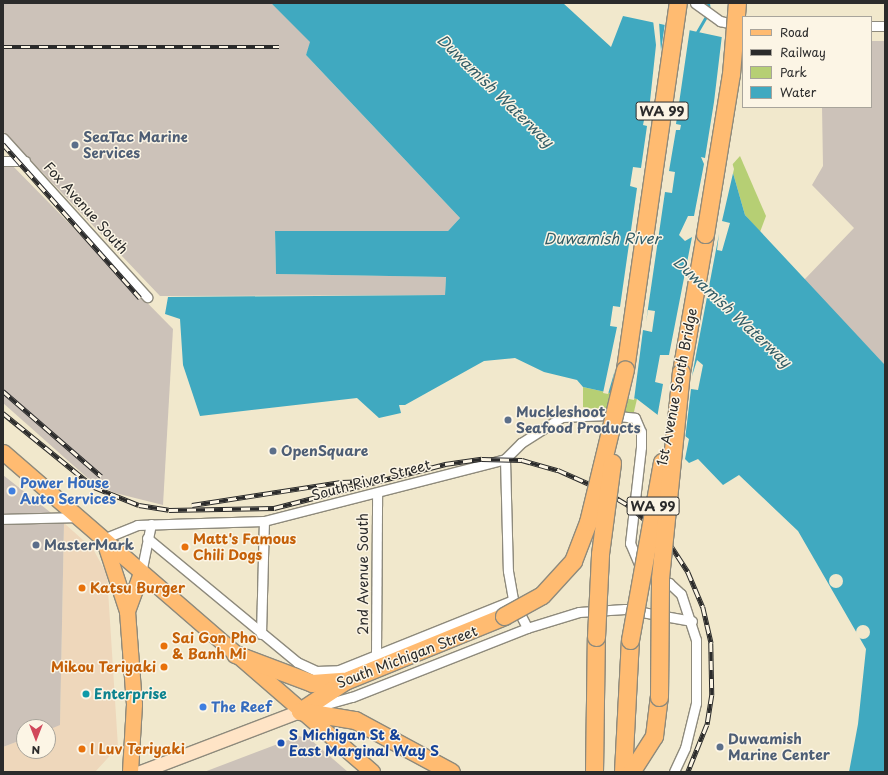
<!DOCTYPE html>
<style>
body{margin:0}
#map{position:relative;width:888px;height:775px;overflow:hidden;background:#f1e8cc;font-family:"Playpen Sans",sans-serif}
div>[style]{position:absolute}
.built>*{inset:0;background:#eed7bb}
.industrial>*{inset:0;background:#ccc2b9}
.green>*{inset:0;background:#b6cf74}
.water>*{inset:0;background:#40a9c0}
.pier>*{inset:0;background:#f1e8cc}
.round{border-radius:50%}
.stream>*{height:3px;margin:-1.5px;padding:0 1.5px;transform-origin:1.5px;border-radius:1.5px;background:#40a9c0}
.roads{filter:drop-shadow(1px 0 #8e8a7c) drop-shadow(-1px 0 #8e8a7c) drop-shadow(0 1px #8e8a7c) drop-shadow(0 -1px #8e8a7c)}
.street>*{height:9px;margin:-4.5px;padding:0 4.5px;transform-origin:4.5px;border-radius:4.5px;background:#fff}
.secondary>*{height:13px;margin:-6.5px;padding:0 6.5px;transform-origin:6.5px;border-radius:6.5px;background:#ffe4c6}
.primary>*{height:15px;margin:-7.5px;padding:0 7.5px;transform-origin:7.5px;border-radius:7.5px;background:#ffbb71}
.highway>*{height:17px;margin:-8.5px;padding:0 8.5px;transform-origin:8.5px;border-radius:8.5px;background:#ffbb71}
.rail>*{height:4.5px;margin-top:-2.25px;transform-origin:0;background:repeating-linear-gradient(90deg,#fcf5e5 0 9px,#2b2b2b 0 18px);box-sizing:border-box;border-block:1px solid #2b2b2b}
.bridges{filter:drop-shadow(1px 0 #8e8a7c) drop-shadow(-1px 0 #8e8a7c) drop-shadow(0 1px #8e8a7c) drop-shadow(0 -1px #8e8a7c)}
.highway-bridge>*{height:17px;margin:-8.5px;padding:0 8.5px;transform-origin:8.5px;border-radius:8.5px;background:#ffbb71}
.dots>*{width:11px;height:11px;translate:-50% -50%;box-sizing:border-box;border:2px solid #fcf5e5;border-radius:50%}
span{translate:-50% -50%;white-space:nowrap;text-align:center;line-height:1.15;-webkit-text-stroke:3px #fcf5e5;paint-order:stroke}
.shield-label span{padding:1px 3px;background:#fcf5e5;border:1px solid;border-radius:3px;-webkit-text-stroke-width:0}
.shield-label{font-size:13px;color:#2b2b2b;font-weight:700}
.service-label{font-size:14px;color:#4e5e75;font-weight:700}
.left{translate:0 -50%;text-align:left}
.street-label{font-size:14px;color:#2b2b2b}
.shop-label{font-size:14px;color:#366cbe;font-weight:700}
.food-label{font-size:14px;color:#c56008;font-weight:700}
.right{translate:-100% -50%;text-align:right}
.culture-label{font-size:14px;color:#0d838f;font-weight:700}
.transit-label{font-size:14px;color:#164399;font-weight:700}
.water-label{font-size:15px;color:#335d67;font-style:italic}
.frame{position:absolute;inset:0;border:4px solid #2b2b2b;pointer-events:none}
.legend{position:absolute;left:742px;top:16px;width:130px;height:92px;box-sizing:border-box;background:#fcf5e5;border:1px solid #a8a49b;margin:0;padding:5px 7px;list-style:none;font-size:12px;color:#2b2b2b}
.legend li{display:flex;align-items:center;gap:8px;height:20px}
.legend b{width:20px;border:1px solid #a8a49b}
.north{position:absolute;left:16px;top:719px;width:40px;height:40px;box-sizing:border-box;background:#fcf5e5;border:1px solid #a8a49b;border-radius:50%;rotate:180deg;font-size:11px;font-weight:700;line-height:16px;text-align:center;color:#2b2b2b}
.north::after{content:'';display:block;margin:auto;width:14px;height:18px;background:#d1495b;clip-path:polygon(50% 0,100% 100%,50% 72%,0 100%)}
</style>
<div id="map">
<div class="built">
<div style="clip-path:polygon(64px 523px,93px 549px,107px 574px,118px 747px,95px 772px,3px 772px,3px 747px,24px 739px,24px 751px,48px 751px,48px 730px,60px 724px)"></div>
</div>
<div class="industrial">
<div style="clip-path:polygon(3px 3px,271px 3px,311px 42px,306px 55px,460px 218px,448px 231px,275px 231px,276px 274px,446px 277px,445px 295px,160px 296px,3px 131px)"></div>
<div style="clip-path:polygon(871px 41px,885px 41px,885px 365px,804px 280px,854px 228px,812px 185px,823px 166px,822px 107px,871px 107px)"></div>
<div style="clip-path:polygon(3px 156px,173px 329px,163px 505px,115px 493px,92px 482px,3px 403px)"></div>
<div style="clip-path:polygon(3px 475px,64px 523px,60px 725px,48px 730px,24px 727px,24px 739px,3px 747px)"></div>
<div style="clip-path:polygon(299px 736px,310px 739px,348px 772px,204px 772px)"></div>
</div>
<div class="green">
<div style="clip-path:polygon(740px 156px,766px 216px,760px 232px,745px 215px,731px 166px)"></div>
<div style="clip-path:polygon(583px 387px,637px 399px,633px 416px,583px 407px)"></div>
</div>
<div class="water">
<div style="clip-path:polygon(271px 3px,563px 3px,611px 47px,623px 16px,740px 41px,727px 152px,745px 215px,885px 365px,885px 772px,849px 772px,858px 724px,866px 649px,798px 531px,739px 475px,723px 485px,698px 459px,689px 463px,685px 459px,689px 439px,637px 399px,583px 387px,577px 380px,544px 372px,515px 358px,484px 361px,405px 405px,399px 405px,401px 413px,379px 418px,357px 398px,200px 416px,183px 365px,180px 319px,165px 314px,168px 297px,445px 295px,446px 277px,276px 274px,275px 231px,448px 231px,460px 218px,306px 55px,310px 42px)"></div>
</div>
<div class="pier">
<div style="clip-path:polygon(653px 20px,659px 22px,661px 51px,665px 23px,690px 28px,676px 124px,681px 125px,680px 130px,676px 130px,669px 171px,675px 172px,672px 193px,665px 192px,646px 322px,648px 310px,655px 311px,652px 332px,643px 330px,634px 400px,610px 395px,615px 370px,608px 394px,603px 393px,617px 327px,610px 326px,613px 306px,620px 307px,637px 188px,630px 186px,633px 167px,641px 168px,647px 126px,643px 125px,644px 120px,648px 120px,656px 45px)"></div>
<div style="clip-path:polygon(722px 35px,742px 41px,729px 152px,734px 169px,722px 221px,730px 223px,722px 251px,717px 250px,719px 234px,692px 376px,697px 360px,703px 365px,698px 390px,691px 389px,685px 440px,657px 418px,663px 384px,655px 382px,660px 355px,669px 355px,692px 237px,685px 241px,679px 235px,688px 216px,694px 216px,704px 164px,701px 157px,705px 158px,714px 102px)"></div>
<div class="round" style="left:829px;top:574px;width:14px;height:14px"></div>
<div class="round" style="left:856px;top:625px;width:14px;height:14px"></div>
</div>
<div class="stream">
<div style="left:697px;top:32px;width:24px;rotate:-60deg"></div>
<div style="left:709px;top:11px;width:8px;rotate:-97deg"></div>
</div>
<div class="roads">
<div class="street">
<div style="left:695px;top:3px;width:31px;rotate:36deg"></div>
<div style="left:720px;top:21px;width:17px;rotate:13deg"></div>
<div style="left:871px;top:26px;width:14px"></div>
<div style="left:3px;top:138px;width:215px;rotate:47.8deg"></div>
<div style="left:3px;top:161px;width:22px"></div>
<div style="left:505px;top:459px;width:112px;rotate:88.5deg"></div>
<div style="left:508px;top:571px;width:29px;rotate:80deg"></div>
<div style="left:513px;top:600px;width:31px;rotate:63deg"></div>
<div style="left:3px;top:519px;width:74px;rotate:-1.5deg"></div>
<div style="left:147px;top:538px;width:195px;rotate:39.6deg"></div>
<div style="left:297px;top:662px;width:21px;rotate:25deg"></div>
<div style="left:316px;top:671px;width:23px;rotate:-2deg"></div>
<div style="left:339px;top:670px;width:188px;rotate:-21.9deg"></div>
<div style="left:103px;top:539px;width:37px;rotate:-22deg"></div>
<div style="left:137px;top:525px;width:127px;rotate:-1.8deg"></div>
<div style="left:264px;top:521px;width:249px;rotate:-14.4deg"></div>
<div style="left:505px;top:459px;width:23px;rotate:-45deg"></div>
<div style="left:521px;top:443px;width:49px;rotate:-32.4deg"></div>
<div style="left:562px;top:417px;width:46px;rotate:-2.5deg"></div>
<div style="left:608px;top:415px;width:27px;rotate:6deg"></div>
<div style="left:635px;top:418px;width:15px;rotate:67deg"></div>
<div style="left:641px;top:432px;width:15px;rotate:90deg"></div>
<div style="left:641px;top:447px;width:97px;rotate:96.5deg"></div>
<div style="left:630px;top:543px;width:30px;rotate:67deg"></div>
<div style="left:642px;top:571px;width:30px;rotate:24deg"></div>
<div style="left:669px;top:583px;width:16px;rotate:43deg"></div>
<div style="left:681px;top:594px;width:48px;rotate:71.9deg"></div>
<div style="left:696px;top:640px;width:63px;rotate:90deg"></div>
<div style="left:696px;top:703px;width:46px;rotate:103.7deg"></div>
<div style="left:685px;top:748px;width:26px;rotate:115deg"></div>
<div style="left:141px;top:573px;width:50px;rotate:-78.5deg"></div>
<div style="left:261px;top:634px;width:113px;rotate:-88.5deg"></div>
<div style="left:376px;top:654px;width:160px;rotate:-89.6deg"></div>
<div style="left:316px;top:707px;width:37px;rotate:-16deg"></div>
<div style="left:352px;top:697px;width:188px;rotate:-21.5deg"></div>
<div style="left:527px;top:628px;width:54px;rotate:-17.1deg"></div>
<div style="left:579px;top:612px;width:46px;rotate:-3.7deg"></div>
<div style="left:625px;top:609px;width:68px;rotate:10.2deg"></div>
</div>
<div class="secondary">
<div style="left:140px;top:772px;width:171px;rotate:-20.9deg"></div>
</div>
<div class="primary">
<div style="left:3px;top:452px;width:488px;rotate:40.9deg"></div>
<div style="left:104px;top:541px;width:74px;rotate:71.8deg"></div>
<div style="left:127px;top:611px;width:93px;rotate:85.7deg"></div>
<div style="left:134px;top:704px;width:68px;rotate:93.4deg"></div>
<div style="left:127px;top:611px;width:40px;rotate:-69.8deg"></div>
</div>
<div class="highway">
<div style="left:625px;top:369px;width:370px;rotate:-81.8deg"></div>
<div style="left:681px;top:372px;width:140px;rotate:-80.1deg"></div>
<div style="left:235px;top:654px;width:82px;rotate:20.6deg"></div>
<div style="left:312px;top:683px;width:31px;rotate:-4deg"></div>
<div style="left:300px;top:711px;width:54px;rotate:-33.7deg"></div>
<div style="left:345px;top:681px;width:172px;rotate:-22.2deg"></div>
<div style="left:300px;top:711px;width:56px;rotate:9.3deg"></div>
<div style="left:355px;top:720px;width:109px;rotate:28.4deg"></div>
<div style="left:594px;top:772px;width:135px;rotate:-89.2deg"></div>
<div style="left:623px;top:772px;width:132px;rotate:-87deg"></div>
<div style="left:631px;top:772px;width:43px;rotate:-57.4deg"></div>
<div style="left:654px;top:736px;width:39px;rotate:-83deg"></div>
</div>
</div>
<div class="rail">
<div style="left:3px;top:47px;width:276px"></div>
<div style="left:3px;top:144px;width:206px;rotate:48.3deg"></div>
<div style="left:3px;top:391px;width:130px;rotate:40.9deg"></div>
<div style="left:3px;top:413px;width:117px;rotate:39.1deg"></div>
<div style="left:94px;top:487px;width:48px;rotate:21.8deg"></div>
<div style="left:139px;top:505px;width:30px;rotate:9deg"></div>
<div style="left:169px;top:510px;width:105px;rotate:-1.1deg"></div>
<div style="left:274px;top:508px;width:177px;rotate:-14.4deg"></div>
<div style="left:445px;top:464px;width:37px;rotate:-8deg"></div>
<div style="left:482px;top:459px;width:40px;rotate:1.4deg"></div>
<div style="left:522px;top:460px;width:37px;rotate:16deg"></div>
<div style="left:558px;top:470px;width:49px;rotate:24deg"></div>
<div style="left:603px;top:490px;width:31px;rotate:31deg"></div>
<div style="left:630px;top:506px;width:52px;rotate:42.6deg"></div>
<div style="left:668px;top:541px;width:37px;rotate:57deg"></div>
<div style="left:688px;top:572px;width:38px;rotate:67deg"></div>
<div style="left:703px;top:607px;width:37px;rotate:77deg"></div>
<div style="left:711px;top:643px;width:52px;rotate:88.9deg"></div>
<div style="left:712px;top:695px;width:30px;rotate:99deg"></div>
<div style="left:707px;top:725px;width:51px;rotate:112deg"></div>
<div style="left:192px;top:505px;width:151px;rotate:-8.8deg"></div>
<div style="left:341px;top:482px;width:30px;rotate:-2deg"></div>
</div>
<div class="bridges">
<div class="highway-bridge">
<div style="left:705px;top:234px;width:162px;rotate:-80.8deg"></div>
<div style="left:731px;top:74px;width:71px;rotate:-85.2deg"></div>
<div style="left:504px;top:616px;width:43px;rotate:-28.9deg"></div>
<div style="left:542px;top:595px;width:46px;rotate:-47.6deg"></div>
<div style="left:573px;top:561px;width:42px;rotate:-69deg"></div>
<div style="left:588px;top:522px;width:157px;rotate:-76.4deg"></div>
<div style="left:596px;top:637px;width:83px;rotate:-87.2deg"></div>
<div style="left:600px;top:554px;width:92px;rotate:-82.5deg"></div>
<div style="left:630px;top:640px;width:181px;rotate:-79.8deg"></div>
<div style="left:659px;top:697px;width:119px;rotate:-89.5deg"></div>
<div style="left:660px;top:578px;width:207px;rotate:-84.2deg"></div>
</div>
</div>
<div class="dots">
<div style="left:75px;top:145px;background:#5c6f8a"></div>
<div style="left:508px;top:420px;background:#5c6f8a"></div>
<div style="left:273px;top:451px;background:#5c6f8a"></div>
<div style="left:12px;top:491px;background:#3f7fe0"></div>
<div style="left:36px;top:545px;background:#5c6f8a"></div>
<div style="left:185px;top:547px;background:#e8710a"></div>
<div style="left:82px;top:588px;background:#e8710a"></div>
<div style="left:164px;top:646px;background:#e8710a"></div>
<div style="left:164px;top:667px;background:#e8710a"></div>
<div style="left:86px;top:694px;background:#0f9aa8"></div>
<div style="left:203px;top:707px;background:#3f7fe0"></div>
<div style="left:281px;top:743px;background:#1a4fb4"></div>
<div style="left:720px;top:747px;background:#5c6f8a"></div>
<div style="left:82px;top:749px;background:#e8710a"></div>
</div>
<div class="shield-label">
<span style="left:662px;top:111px">WA 99</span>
<span style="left:653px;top:506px">WA 99</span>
</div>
<div class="service-label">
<span class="left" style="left:83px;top:145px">SeaTac Marine<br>Services</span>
<span class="left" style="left:516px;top:420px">Muckleshoot<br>Seafood Products</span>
<span class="left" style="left:281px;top:451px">OpenSquare</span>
<span class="left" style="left:44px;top:545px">MasterMark</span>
<span class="left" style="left:728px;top:747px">Duwamish<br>Marine Center</span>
</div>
<div class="street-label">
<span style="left:86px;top:208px;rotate:48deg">Fox Avenue South</span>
<span style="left:677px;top:387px;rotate:-79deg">1st Avenue South Bridge</span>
<span style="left:371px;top:480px;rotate:-15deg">South River Street</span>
<span style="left:363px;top:574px;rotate:-90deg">2nd Avenue South</span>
<span style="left:407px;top:657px;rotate:-21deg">South Michigan Street</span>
</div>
<div class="shop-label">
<span class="left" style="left:20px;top:491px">Power House<br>Auto Services</span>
<span class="left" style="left:211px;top:707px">The Reef</span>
</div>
<div class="food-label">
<span class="left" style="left:193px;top:547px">Matt's Famous<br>Chili Dogs</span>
<span class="left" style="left:90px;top:588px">Katsu Burger</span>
<span class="left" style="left:172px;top:646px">Sai Gon Pho<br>&amp; Banh Mi</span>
<span class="right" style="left:156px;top:667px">Mikou Teriyaki</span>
<span class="left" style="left:90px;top:749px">I Luv Teriyaki</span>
</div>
<div class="culture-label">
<span class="left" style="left:94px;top:694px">Enterprise</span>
</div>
<div class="transit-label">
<span class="left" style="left:289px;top:743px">S Michigan St &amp;<br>East Marginal Way S</span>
</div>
<div class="water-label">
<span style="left:496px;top:90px;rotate:44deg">Duwamish Waterway</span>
<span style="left:602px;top:238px">Duwamish River</span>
<span style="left:733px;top:311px;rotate:43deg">Duwamish Waterway</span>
</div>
<div class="frame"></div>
<ul class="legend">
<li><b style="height:5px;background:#ffbb71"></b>Road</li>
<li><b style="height:5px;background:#2b2b2b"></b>Railway</li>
<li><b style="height:11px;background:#b6cf74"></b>Park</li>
<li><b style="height:11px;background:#40a9c0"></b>Water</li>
</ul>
<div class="north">N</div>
</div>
